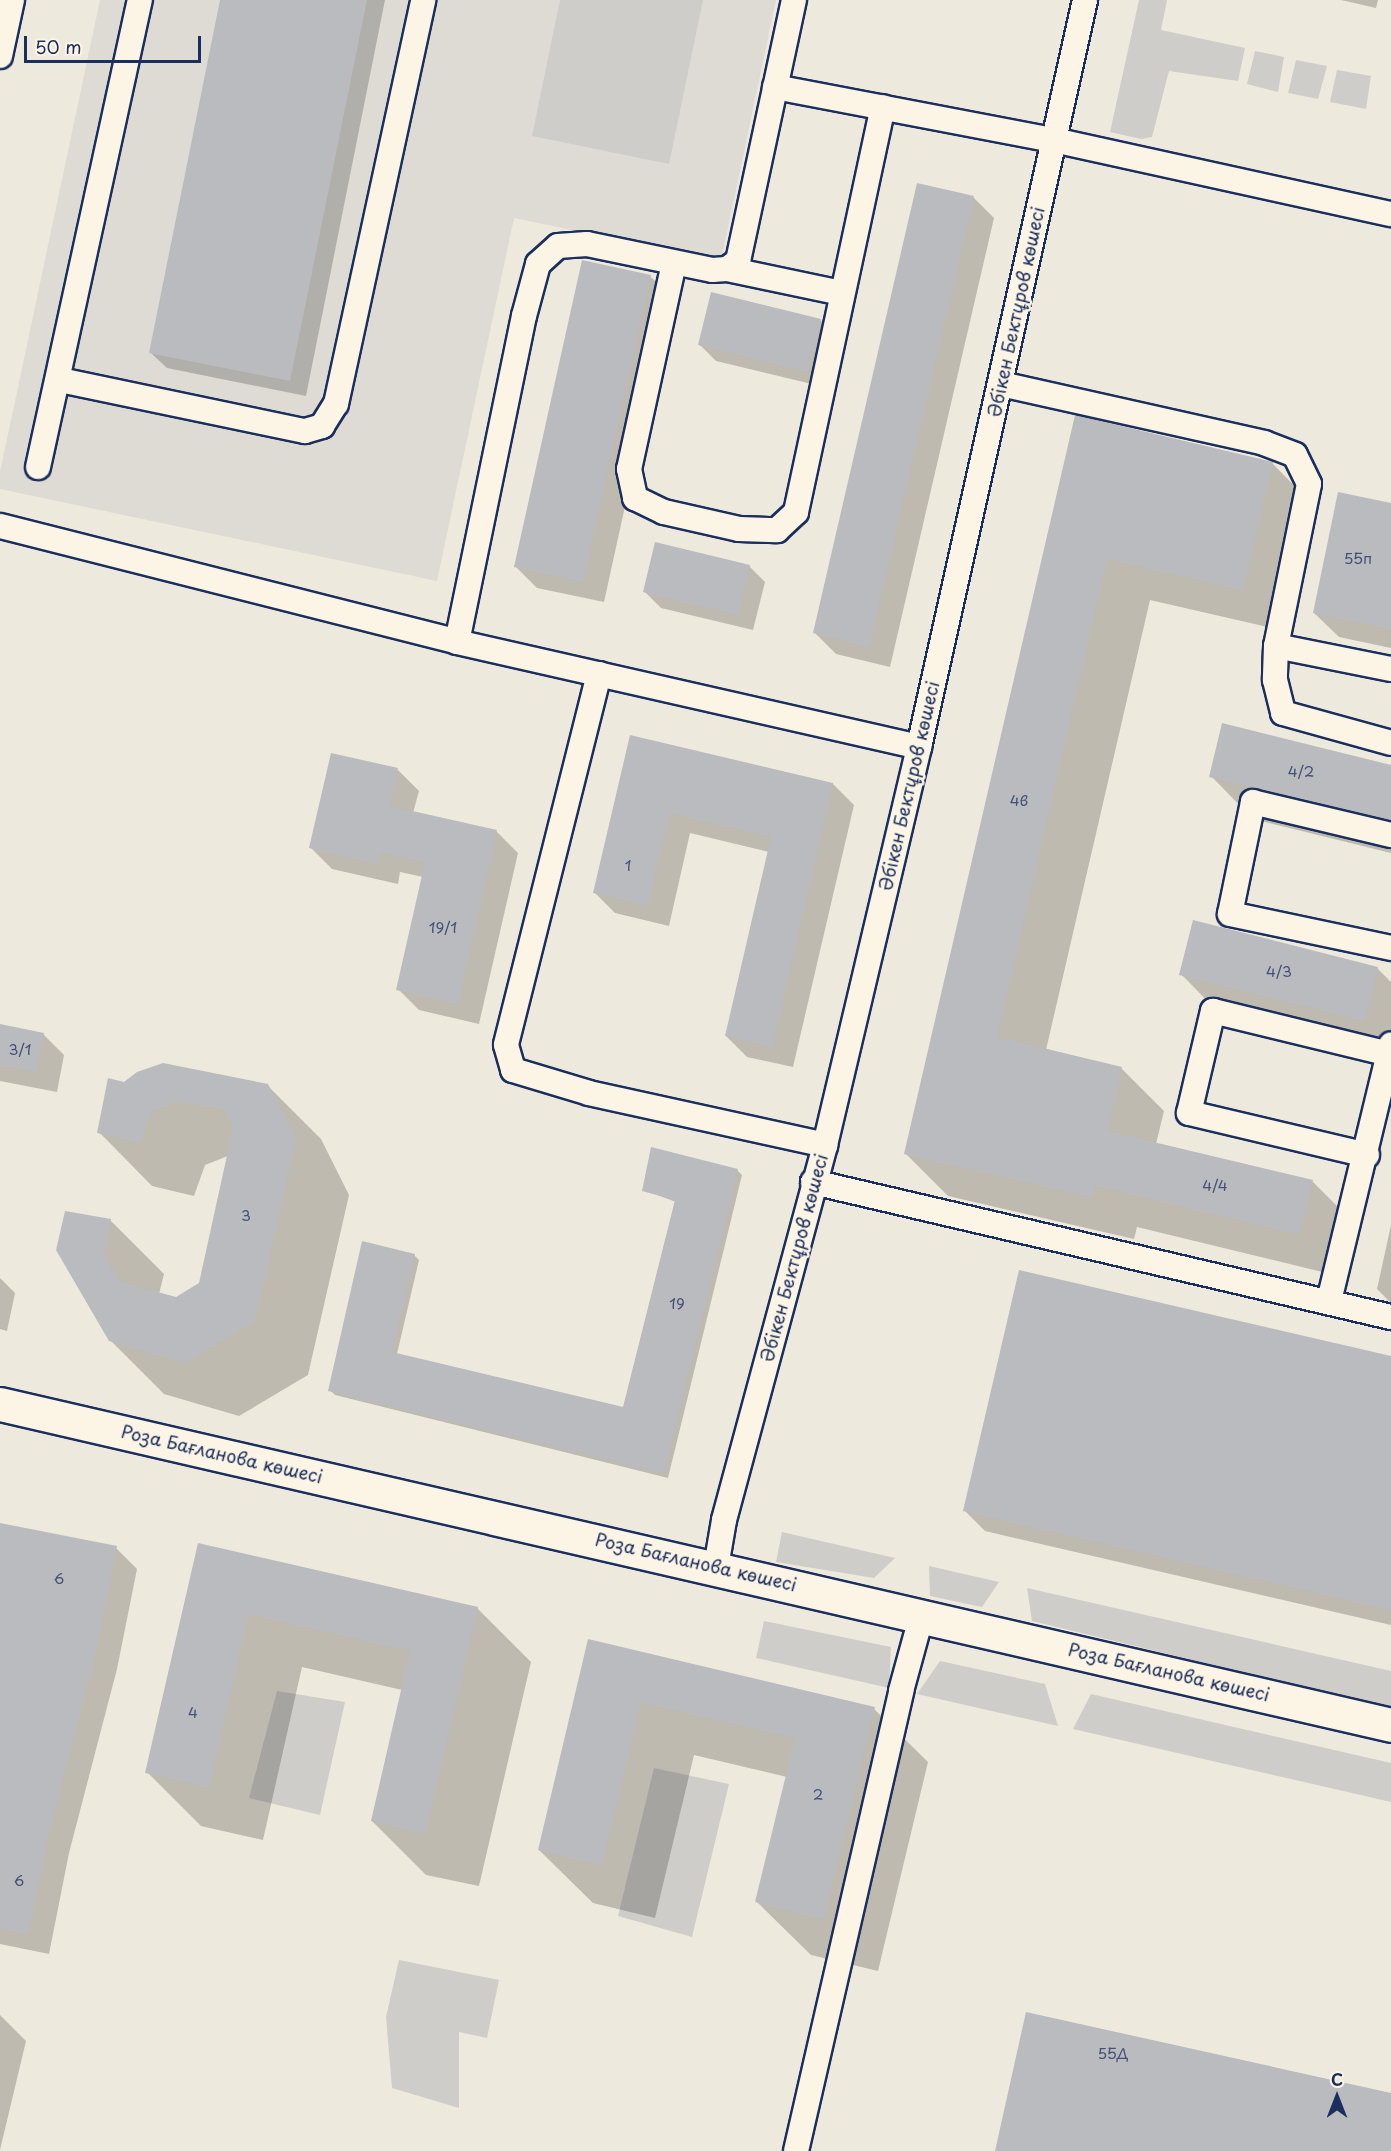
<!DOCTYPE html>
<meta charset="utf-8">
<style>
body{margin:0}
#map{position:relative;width:1391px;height:2151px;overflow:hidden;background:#eee9dd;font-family:"Playpen Sans",sans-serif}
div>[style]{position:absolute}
.built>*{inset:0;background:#dedbd4}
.green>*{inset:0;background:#cfcdca}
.shadow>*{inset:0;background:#0003}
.building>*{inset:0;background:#babbbe}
.roads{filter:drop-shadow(2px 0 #1b2f5e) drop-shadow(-2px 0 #1b2f5e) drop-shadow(0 2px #1b2f5e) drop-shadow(0 -2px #1b2f5e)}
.street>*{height:24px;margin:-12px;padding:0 12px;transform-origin:12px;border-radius:12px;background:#fcf5e5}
.secondary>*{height:33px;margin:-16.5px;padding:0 16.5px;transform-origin:16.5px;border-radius:16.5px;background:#fcf5e5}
span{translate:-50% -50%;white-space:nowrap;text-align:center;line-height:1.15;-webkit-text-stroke:5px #fcf5e5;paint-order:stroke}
.number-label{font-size:15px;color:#435276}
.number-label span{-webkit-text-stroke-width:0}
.street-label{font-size:18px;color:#1b2f5e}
.north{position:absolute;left:1307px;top:2067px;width:60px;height:60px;-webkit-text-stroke:4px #fcf5e5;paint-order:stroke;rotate:0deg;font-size:16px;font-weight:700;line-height:24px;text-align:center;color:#1b2f5e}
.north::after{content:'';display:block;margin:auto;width:21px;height:27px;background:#1b2f5e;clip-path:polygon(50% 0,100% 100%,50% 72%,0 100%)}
.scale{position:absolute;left:24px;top:36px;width:177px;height:27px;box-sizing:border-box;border:3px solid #1b2f5e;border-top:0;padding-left:8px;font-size:18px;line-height:21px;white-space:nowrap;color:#1b2f5e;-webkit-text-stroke:4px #fcf5e5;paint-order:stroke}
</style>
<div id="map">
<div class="built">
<div style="clip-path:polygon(100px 0,776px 0,721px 261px,514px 218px,437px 581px,0 489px,0 472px)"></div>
</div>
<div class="green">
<div style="clip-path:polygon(560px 0,703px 0,669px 164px,532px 136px)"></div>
<div style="clip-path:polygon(1139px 0,1167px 0,1161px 30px,1245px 48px,1238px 81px,1169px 71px,1152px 137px,1141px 139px,1110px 132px)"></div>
<div style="clip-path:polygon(1255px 51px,1284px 57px,1278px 92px,1247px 84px)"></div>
<div style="clip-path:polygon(1296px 60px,1327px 66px,1318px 99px,1288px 93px)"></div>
<div style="clip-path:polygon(1337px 70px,1371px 76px,1366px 109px,1330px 102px)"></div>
<div style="clip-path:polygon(782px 1532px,895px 1558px,874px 1578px,776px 1562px)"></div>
<div style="clip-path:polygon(929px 1566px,999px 1582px,982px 1607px,930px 1596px)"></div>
<div style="clip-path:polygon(1027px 1588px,1391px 1671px,1391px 1708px,1032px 1621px)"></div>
<div style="clip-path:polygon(764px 1621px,891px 1647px,889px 1688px,756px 1658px)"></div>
<div style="clip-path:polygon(940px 1661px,1045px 1684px,1058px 1726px,917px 1694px)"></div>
<div style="clip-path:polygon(277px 1691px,345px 1702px,320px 1815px,249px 1798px)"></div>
<div style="clip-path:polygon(1091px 1694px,1391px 1763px,1391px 1802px,1073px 1729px)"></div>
<div style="clip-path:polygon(654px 1768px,729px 1784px,692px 1937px,618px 1916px)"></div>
<div style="clip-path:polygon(399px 1960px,499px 1980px,487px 2038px,459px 2032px,459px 2108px,392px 2088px,386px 2017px)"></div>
</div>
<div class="shadow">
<div style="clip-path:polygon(221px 0,385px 0,306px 396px,167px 368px,151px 353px)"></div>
<div style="clip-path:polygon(1341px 0,1378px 0,1376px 8px)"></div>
<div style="clip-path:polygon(973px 197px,994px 218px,890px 667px,836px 654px,815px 633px)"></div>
<div style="clip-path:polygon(650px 276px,671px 297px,604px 602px,537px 588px,516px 567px)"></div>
<div style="clip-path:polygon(820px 320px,836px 336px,824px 387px,716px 361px,700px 345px)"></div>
<div style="clip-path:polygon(1076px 417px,1272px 463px,1314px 506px,1285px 631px,1150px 600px,1046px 1050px,1121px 1068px,1164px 1111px,1156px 1144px,1313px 1182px,1355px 1224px,1343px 1277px,1137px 1227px,1134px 1239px,948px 1196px,905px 1153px)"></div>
<div style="clip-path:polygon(1391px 505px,1391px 648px,1339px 637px,1314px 613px)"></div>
<div style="clip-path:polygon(749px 566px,765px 582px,753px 630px,661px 608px,645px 592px)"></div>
<div style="clip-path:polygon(631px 737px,833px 784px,854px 805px,793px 1067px,747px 1057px,726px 1036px,769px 852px,690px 833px,669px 926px,615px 913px,594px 892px)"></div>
<div style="clip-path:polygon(1391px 766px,1391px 853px,1253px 819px,1211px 776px)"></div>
<div style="clip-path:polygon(398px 770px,419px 791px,413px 813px,497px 832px,518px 853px,479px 1024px,419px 1010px,398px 989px,423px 877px,400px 872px,398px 884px,332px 869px,311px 848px)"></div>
<div style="clip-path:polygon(1377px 968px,1391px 982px,1391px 1059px,1223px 1017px,1181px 974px)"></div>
<div style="clip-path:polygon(0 1025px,43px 1034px,64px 1055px,57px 1092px,0 1081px)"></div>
<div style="clip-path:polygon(125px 1084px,267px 1085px,321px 1139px,349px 1195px,308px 1375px,239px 1416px,164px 1394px,110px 1340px,57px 1250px,110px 1220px,164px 1274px,159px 1294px,176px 1299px,200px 1284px,228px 1156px,205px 1165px,194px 1196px,152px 1186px,99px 1132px)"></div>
<div style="clip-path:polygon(737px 1170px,742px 1175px,668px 1478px,335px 1395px,330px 1390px,414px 1255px,419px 1260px,397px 1354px,624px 1409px,676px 1202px,644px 1190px)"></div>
<div style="clip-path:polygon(1391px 1225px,1391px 1303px,1377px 1289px)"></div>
<div style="clip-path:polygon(0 1278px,15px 1293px,7px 1331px,0 1329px)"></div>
<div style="clip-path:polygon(1391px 1358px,1391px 1625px,985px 1531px,964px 1510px)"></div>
<div style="clip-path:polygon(0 1524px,116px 1548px,137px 1569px,117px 1669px,69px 1853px,49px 1954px,0 1944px)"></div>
<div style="clip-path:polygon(199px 1545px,477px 1608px,531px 1662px,479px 1886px,426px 1875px,372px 1821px,402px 1690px,302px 1667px,263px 1840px,201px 1826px,147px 1772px)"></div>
<div style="clip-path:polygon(589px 1641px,874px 1709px,928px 1762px,878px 1971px,811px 1955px,757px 1902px,787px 1777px,694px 1755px,655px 1918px,593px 1903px,539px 1850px)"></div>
<div style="clip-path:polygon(0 2015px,26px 2041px,0 2150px)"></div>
</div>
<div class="building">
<div style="clip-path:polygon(220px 0,367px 0,290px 381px,149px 353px)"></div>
<div style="clip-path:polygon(917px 183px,974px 196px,869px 647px,813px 633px)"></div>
<div style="clip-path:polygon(582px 260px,651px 275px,583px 582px,514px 567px)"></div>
<div style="clip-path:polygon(711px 292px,821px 319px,808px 372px,698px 345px)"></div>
<div style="clip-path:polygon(1075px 415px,1273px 462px,1243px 590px,1107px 559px,997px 1037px,1122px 1067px,1107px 1131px,1313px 1180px,1300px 1235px,1095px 1185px,1092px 1197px,904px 1154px)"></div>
<div style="clip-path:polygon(1338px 492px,1391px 503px,1391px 629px,1313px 613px)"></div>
<div style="clip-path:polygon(655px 542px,750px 565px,738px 615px,643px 592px)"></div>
<div style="clip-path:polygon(1222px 723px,1391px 765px,1391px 820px,1209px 777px)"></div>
<div style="clip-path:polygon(630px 735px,833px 783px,772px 1047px,725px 1036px,771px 837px,669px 813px,648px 906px,593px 893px)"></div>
<div style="clip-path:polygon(331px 753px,398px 768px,390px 806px,497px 830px,458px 1004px,396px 990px,425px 862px,380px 852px,377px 864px,309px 848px)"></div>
<div style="clip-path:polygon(1193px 920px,1378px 967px,1365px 1021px,1179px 975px)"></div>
<div style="clip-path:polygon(0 1024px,44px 1033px,36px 1072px,0 1065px)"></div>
<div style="clip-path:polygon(163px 1063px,268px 1084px,296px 1140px,255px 1321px,185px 1363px,109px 1341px,56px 1250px,65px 1211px,111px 1219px,103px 1255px,121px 1282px,176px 1297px,199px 1283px,233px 1128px,225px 1109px,175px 1102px,152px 1111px,140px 1143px,97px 1133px,108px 1078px,124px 1082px,137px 1072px)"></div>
<div style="clip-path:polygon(651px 1147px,738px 1169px,664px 1474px,328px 1391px,362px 1241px,415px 1254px,392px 1352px,623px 1407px,675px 1200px,642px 1191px)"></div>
<div style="clip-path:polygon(1019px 1270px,1391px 1356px,1391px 1610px,963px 1511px)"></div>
<div style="clip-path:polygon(0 1523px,117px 1546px,97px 1648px,49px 1832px,28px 1934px,0 1928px)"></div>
<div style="clip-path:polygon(198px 1543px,478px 1607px,425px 1834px,371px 1821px,410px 1651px,249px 1614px,209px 1787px,145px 1773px)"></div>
<div style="clip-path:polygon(588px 1639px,875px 1707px,824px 1919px,755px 1902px,795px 1738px,641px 1702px,602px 1865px,538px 1850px)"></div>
<div style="clip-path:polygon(1026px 2012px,1391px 2093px,1391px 2151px,995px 2151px)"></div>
</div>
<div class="roads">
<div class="street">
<div style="left:0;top:56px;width:57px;rotate:-77.9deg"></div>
<div style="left:775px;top:87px;width:284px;rotate:10.8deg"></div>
<div style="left:1054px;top:140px;width:345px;rotate:12.4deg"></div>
<div style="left:674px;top:263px;width:211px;rotate:102.3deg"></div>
<div style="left:629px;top:469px;width:30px;rotate:78deg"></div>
<div style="left:635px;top:498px;width:32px;rotate:26deg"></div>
<div style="left:664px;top:512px;width:77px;rotate:12.8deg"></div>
<div style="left:739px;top:529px;width:38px;rotate:2deg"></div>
<div style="left:777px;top:530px;width:26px;rotate:-43deg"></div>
<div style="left:796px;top:512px;width:414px;rotate:-77.9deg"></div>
<div style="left:727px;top:269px;width:117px;rotate:11.8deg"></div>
<div style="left:60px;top:380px;width:250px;rotate:11.8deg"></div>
<div style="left:305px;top:431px;width:18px;rotate:-16deg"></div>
<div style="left:322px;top:426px;width:26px;rotate:-58deg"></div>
<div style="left:336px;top:404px;width:413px;rotate:-77.8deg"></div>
<div style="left:1001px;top:384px;width:270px;rotate:12.6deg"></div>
<div style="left:1264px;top:443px;width:33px;rotate:21deg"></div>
<div style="left:1295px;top:455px;width:32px;rotate:64deg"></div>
<div style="left:1309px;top:484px;width:165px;rotate:101.5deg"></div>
<div style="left:1276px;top:646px;width:34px;rotate:92deg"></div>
<div style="left:1275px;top:680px;width:34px;rotate:76deg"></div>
<div style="left:1283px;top:713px;width:112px;rotate:15.5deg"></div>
<div style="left:38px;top:467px;width:478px;rotate:-77.7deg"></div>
<div style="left:0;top:526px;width:471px;rotate:14.2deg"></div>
<div style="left:457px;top:642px;width:474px;rotate:12.8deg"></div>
<div style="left:457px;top:642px;width:333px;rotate:-78.4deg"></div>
<div style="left:524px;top:316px;width:54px;rotate:-74.9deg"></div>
<div style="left:538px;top:264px;width:27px;rotate:-42deg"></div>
<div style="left:558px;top:246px;width:29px;rotate:-4deg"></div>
<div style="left:587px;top:244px;width:128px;rotate:11.7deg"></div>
<div style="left:712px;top:270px;width:15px;rotate:-4deg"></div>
<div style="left:727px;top:269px;width:14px;rotate:-36deg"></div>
<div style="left:738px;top:261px;width:267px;rotate:-77.9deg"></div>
<div style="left:1276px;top:646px;width:117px;rotate:11.3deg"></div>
<div style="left:599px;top:674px;width:382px;rotate:104.1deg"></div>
<div style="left:506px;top:1045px;width:26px;rotate:74deg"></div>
<div style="left:513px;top:1070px;width:79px;rotate:16.8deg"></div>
<div style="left:589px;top:1093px;width:242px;rotate:12.4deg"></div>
<div style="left:1391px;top:835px;width:142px;rotate:-166.6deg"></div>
<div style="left:1253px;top:802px;width:114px;rotate:101.6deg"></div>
<div style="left:1230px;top:914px;width:165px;rotate:11.9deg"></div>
<div style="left:1367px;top:1155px;width:183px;rotate:-166.7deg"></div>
<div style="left:1189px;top:1113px;width:105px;rotate:-76.8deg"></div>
<div style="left:1213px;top:1011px;width:181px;rotate:13.7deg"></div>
<div style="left:813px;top:1182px;width:594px;rotate:13.15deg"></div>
<div style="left:1329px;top:1301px;width:264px;rotate:-76.4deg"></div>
<div style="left:716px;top:1567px;width:48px;rotate:-80.3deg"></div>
<div style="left:724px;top:1520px;width:388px;rotate:-74.9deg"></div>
<div style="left:825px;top:1145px;width:409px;rotate:-76.7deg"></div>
<div style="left:919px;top:747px;width:765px;rotate:-77.47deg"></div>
<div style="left:796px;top:2151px;width:472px;rotate:-77.1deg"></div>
<div style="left:901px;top:1691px;width:80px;rotate:-74.7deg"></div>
</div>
<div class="secondary">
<div style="left:0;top:1404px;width:1428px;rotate:12.99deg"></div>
</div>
</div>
<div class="number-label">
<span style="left:1358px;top:558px">55п</span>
<span style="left:1301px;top:771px">4/2</span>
<span style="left:1019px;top:800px">4в</span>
<span style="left:628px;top:865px">1</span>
<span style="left:443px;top:927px">19/1</span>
<span style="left:1279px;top:971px">4/3</span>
<span style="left:20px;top:1049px">3/1</span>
<span style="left:1215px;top:1185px">4/4</span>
<span style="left:246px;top:1215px">3</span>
<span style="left:677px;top:1303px">19</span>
<span style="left:59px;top:1578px">6</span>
<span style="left:193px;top:1712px">4</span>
<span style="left:818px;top:1794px">2</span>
<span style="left:19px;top:1880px">6</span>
<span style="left:1113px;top:2053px">55Д</span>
</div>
<div class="street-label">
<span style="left:1016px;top:312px;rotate:-78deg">Әбікен Бектұров көшесі</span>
<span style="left:909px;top:786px;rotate:-77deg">Әбікен Бектұров көшесі</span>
<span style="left:794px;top:1258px;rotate:-75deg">Әбікен Бектұров көшесі</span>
<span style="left:222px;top:1454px;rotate:13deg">Роза Бағланова көшесі</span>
<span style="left:696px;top:1562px;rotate:13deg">Роза Бағланова көшесі</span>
<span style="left:1169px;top:1672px;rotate:13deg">Роза Бағланова көшесі</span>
</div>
<div class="north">С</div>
<div class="scale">50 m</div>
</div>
